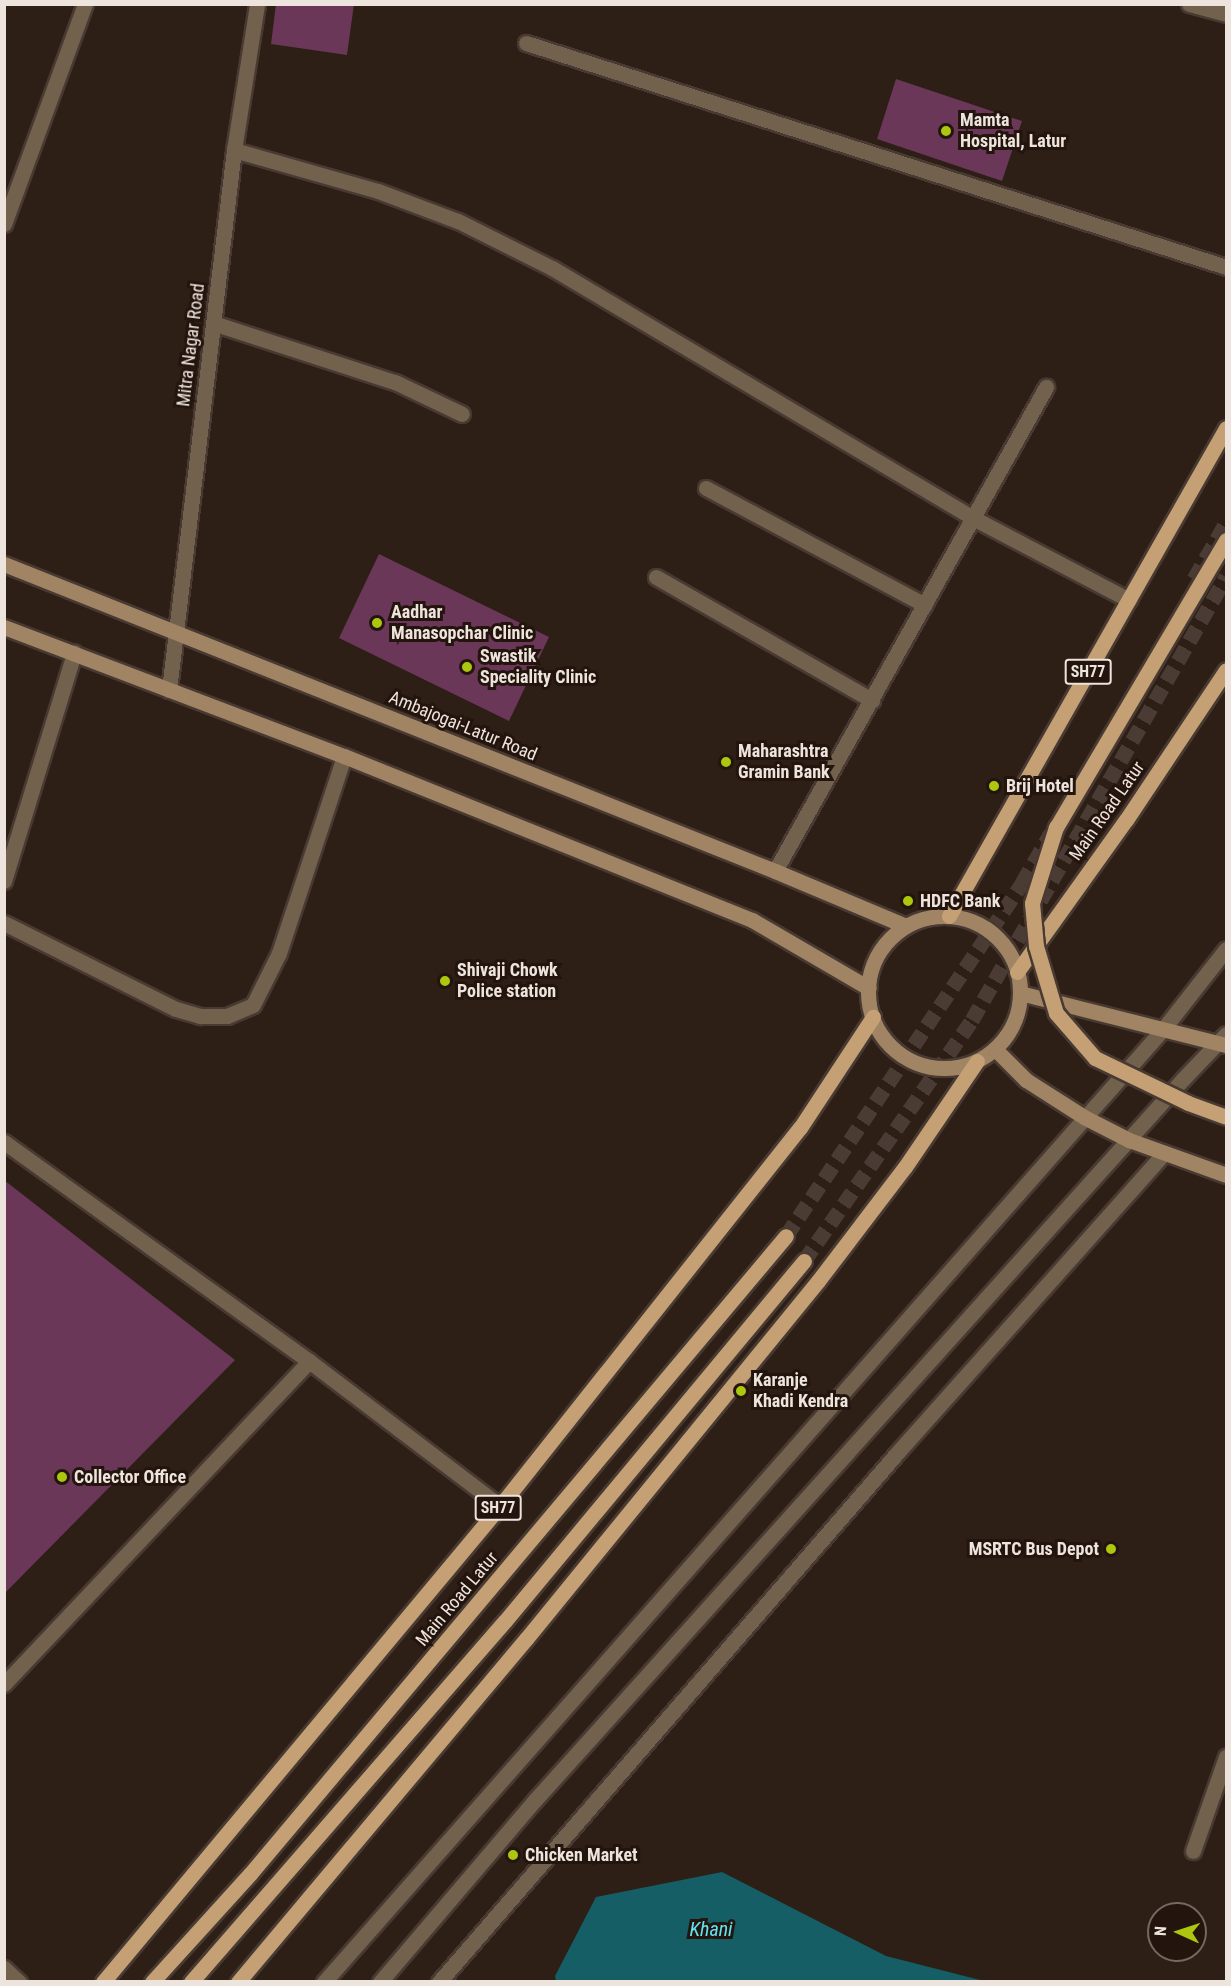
<!DOCTYPE html>
<style>
body{margin:0}
#map{position:relative;width:1231px;height:1986px;overflow:hidden;background:#2d1e16;font-family:"Roboto Condensed",sans-serif}
div>[style]{position:absolute}
.water>*{inset:0;background:#155e65}
.building>*{inset:0;background:#6a3758}
.primary-tunnel>*{height:15px;margin-top:-7.5px;transform-origin:0;background:repeating-linear-gradient(90deg,#4a3c34 0 15px,transparent 0 23px)}
.roads{filter:drop-shadow(2px 0 #483a32) drop-shadow(-2px 0 #483a32) drop-shadow(0 2px #483a32) drop-shadow(0 -2px #483a32)}
.service>*{height:15px;margin:-7.5px;padding:0 7.5px;transform-origin:7.5px;border-radius:7.5px;background:#72614c}
.minor>*{height:15px;margin:-7.5px;padding:0 7.5px;transform-origin:7.5px;border-radius:7.5px;background:#72614c}
.tertiary>*{height:15px;margin:-7.5px;padding:0 7.5px;transform-origin:7.5px;border-radius:7.5px;background:#72614c}
.secondary>*{height:15px;margin:-7.5px;padding:0 7.5px;transform-origin:7.5px;border-radius:7.5px;background:#a08463}
.secondary>.ring{margin:-7.5px;padding:0;box-sizing:content-box;background:none;border:15px solid #a08463;border-radius:50%}
.primary>*{height:15px;margin:-7.5px;padding:0 7.5px;transform-origin:7.5px;border-radius:7.5px;background:#c4a074}
.bridges{filter:drop-shadow(2px 0 #483a32) drop-shadow(-2px 0 #483a32) drop-shadow(0 2px #483a32) drop-shadow(0 -2px #483a32)}
.primary-bridge>*{height:15px;margin:-7.5px;padding:0 7.5px;transform-origin:7.5px;border-radius:7.5px;background:#c4a074}
.dots>*{width:16px;height:16px;translate:-50% -50%;box-sizing:border-box;border:3px solid #23150d;border-radius:50%}
span{translate:-50% -50%;white-space:nowrap;text-align:center;line-height:1.15;-webkit-text-stroke:6px #23150d;paint-order:stroke}
.shield-label span{padding:2px 4px;background:#23150d;border:2px solid;border-radius:4px;-webkit-text-stroke-width:0}
.shield-label{font-size:16px;color:#eee4de;font-weight:700}
.poi-label{font-size:18px;color:#eee4de;font-weight:700}
.left{translate:0 -50%;text-align:left}
.right{translate:-100% -50%;text-align:right}
.street-label{font-size:18px;color:#eee4de}
.water-label{font-size:20px;color:#60e4f1;font-style:italic}
.frame{position:absolute;inset:0;border:6px solid #eee4de;pointer-events:none}
.north{position:absolute;left:1147px;top:1902px;width:60px;height:60px;box-sizing:border-box;background:#23150d;border:2px solid #746861;border-radius:50%;rotate:273deg;font-size:16px;font-weight:700;line-height:24px;text-align:center;color:#eee4de}
.north::after{content:'';display:block;margin:auto;width:21px;height:27px;background:#adc60e;clip-path:polygon(50% 0,100% 100%,50% 72%,0 100%)}
</style>
<div id="map">
<div class="water">
<div style="clip-path:polygon(722px 1872px,886px 1956px,984px 1981px,556px 1981px,555px 1976px,596px 1897px)"></div>
</div>
<div class="building">
<div style="clip-path:polygon(276px 4px,354px 4px,347px 55px,271px 44px)"></div>
<div style="clip-path:polygon(896px 79px,1022px 121px,1002px 181px,877px 139px)"></div>
<div style="clip-path:polygon(379px 554px,549px 637px,509px 721px,339px 638px)"></div>
<div style="clip-path:polygon(4px 1180px,235px 1360px,4px 1594px)"></div>
</div>
<div class="primary-tunnel">
<div style="left:1194px;top:579px;width:64px;rotate:-60.3deg"></div>
<div style="left:786px;top:1236px;width:425px;rotate:-56.2deg"></div>
<div style="left:1022px;top:883px;width:58px;rotate:-59.9deg"></div>
<div style="left:804px;top:1261px;width:294px;rotate:-55.1deg"></div>
<div style="left:972px;top:1020px;width:511px;rotate:-60.17deg"></div>
</div>
<div class="roads">
<div class="service">
<div style="left:4px;top:1142px;width:375px;rotate:35.7deg"></div>
<div style="left:309px;top:1361px;width:240px;rotate:37.2deg"></div>
<div style="left:4px;top:1684px;width:444px;rotate:-46.6deg"></div>
<div style="left:1193px;top:1851px;width:100px;rotate:-70.7deg"></div>
<div style="left:4px;top:1968px;width:21px;rotate:43deg"></div>
</div>
<div class="minor">
<div style="left:1189px;top:4px;width:38px;rotate:15deg"></div>
<div style="left:526px;top:43px;width:735px;rotate:17.74deg"></div>
<div style="left:234px;top:150px;width:150px;rotate:15.9deg"></div>
<div style="left:378px;top:191px;width:85px;rotate:20.6deg"></div>
<div style="left:458px;top:221px;width:105px;rotate:26.6deg"></div>
<div style="left:552px;top:268px;width:490px;rotate:30.7deg"></div>
<div style="left:973px;top:518px;width:176px;rotate:27.7deg"></div>
<div style="left:4px;top:224px;width:234px;rotate:-69.8deg"></div>
<div style="left:213px;top:323px;width:191px;rotate:18deg"></div>
<div style="left:395px;top:382px;width:74px;rotate:25.5deg"></div>
<div style="left:706px;top:488px;width:248px;rotate:28.1deg"></div>
<div style="left:656px;top:577px;width:249px;rotate:29.7deg"></div>
<div style="left:775px;top:871px;width:555px;rotate:-60.75deg"></div>
<div style="left:4px;top:881px;width:239px;rotate:-72.9deg"></div>
<div style="left:4px;top:923px;width:192px;rotate:26.6deg"></div>
<div style="left:176px;top:1009px;width:26px;rotate:16deg"></div>
<div style="left:201px;top:1016px;width:26px"></div>
<div style="left:227px;top:1016px;width:28px;rotate:-23deg"></div>
<div style="left:253px;top:1005px;width:58px;rotate:-63.4deg"></div>
<div style="left:279px;top:953px;width:207px;rotate:-71.7deg"></div>
<div style="left:439px;top:1982px;width:700px;rotate:-49.11deg"></div>
<div style="left:897px;top:1453px;width:402px;rotate:-48.3deg"></div>
</div>
<div class="tertiary">
<div style="left:169px;top:690px;width:544px;rotate:-83.14deg"></div>
<div style="left:234px;top:150px;width:148px;rotate:-81deg"></div>
<div style="left:324px;top:1982px;width:1271px;rotate:-48.64deg"></div>
<div style="left:1164px;top:1028px;width:100px;rotate:-51.9deg"></div>
<div style="left:380px;top:1982px;width:239px;rotate:-49.6deg"></div>
<div style="left:535px;top:1800px;width:969px;rotate:-48.05deg"></div>
<div style="left:1183px;top:1079px;width:62px;rotate:-46.3deg"></div>
</div>
<div class="secondary">
<div style="left:4px;top:564px;width:830px;rotate:21.71deg"></div>
<div style="left:775px;top:871px;width:142px;rotate:22.8deg"></div>
<div style="left:4px;top:627px;width:364px;rotate:20.8deg"></div>
<div style="left:344px;top:756px;width:440px;rotate:21.9deg"></div>
<div style="left:752px;top:920px;width:135px;rotate:30.2deg"></div>
<div class="ring" style="left:868px;top:916px;width:137px;height:137px"></div>
<div style="left:1020px;top:993px;width:212px;rotate:14.2deg"></div>
<div style="left:995px;top:1049px;width:44px;rotate:45deg"></div>
<div style="left:1026px;top:1080px;width:69px;rotate:32.5deg"></div>
<div style="left:1084px;top:1117px;width:51px;rotate:27.1deg"></div>
<div style="left:1129px;top:1140px;width:103px;rotate:19.8deg"></div>
</div>
<div class="primary">
<div style="left:949px;top:916px;width:561px;rotate:-60.42deg"></div>
<div style="left:1017px;top:972px;width:187px;rotate:-54.4deg"></div>
<div style="left:1126px;top:820px;width:180px;rotate:-56.3deg"></div>
<div style="left:103px;top:1982px;width:620px;rotate:-50.17deg"></div>
<div style="left:500px;top:1506px;width:483px;rotate:-51.6deg"></div>
<div style="left:800px;top:1128px;width:133px;rotate:-56.7deg"></div>
<div style="left:152px;top:1982px;width:146px;rotate:-47.8deg"></div>
<div style="left:250px;top:1874px;width:833px;rotate:-49.97deg"></div>
<div style="left:191px;top:1982px;width:478px;rotate:-49deg"></div>
<div style="left:505px;top:1621px;width:468px;rotate:-50.3deg"></div>
<div style="left:238px;top:1982px;width:448px;rotate:-50deg"></div>
<div style="left:526px;top:1639px;width:462px;rotate:-50.8deg"></div>
<div style="left:818px;top:1281px;width:143px;rotate:-52.7deg"></div>
<div style="left:905px;top:1167px;width:128px;rotate:-55.8deg"></div>
</div>
</div>
<div class="bridges">
<div class="primary-bridge">
<div style="left:1226px;top:540px;width:334px;rotate:120.6deg"></div>
<div style="left:1056px;top:827px;width:80px;rotate:107.5deg"></div>
<div style="left:1032px;top:903px;width:43px;rotate:84.7deg"></div>
<div style="left:1036px;top:946px;width:70px;rotate:73.4deg"></div>
<div style="left:1056px;top:1013px;width:60px;rotate:49.1deg"></div>
<div style="left:1095px;top:1058px;width:103px;rotate:25.8deg"></div>
<div style="left:1188px;top:1103px;width:40px;rotate:20.2deg"></div>
</div>
</div>
<div class="dots">
<div style="left:946px;top:131px;background:#adc60e"></div>
<div style="left:377px;top:623px;background:#adc60e"></div>
<div style="left:467px;top:667px;background:#adc60e"></div>
<div style="left:726px;top:762px;background:#adc60e"></div>
<div style="left:994px;top:786px;background:#adc60e"></div>
<div style="left:908px;top:901px;background:#adc60e"></div>
<div style="left:445px;top:981px;background:#adc60e"></div>
<div style="left:741px;top:1391px;background:#adc60e"></div>
<div style="left:62px;top:1477px;background:#adc60e"></div>
<div style="left:1111px;top:1549px;background:#adc60e"></div>
<div style="left:513px;top:1855px;background:#adc60e"></div>
</div>
<div class="shield-label">
<span style="left:1088px;top:672px">SH77</span>
<span style="left:498px;top:1508px">SH77</span>
</div>
<div class="poi-label">
<span class="left" style="left:960px;top:131px">Mamta<br>Hospital, Latur</span>
<span class="left" style="left:391px;top:623px">Aadhar<br>Manasopchar Clinic</span>
<span class="left" style="left:480px;top:667px">Swastik<br>Speciality Clinic</span>
<span class="left" style="left:738px;top:762px">Maharashtra<br>Gramin Bank</span>
<span class="left" style="left:1006px;top:786px">Brij Hotel</span>
<span class="left" style="left:920px;top:901px">HDFC Bank</span>
<span class="left" style="left:457px;top:981px">Shivaji Chowk<br>Police station</span>
<span class="left" style="left:753px;top:1391px">Karanje<br>Khadi Kendra</span>
<span class="left" style="left:74px;top:1477px">Collector Office</span>
<span class="right" style="left:1099px;top:1549px">MSRTC Bus Depot</span>
<span class="left" style="left:525px;top:1855px">Chicken Market</span>
</div>
<div class="street-label">
<span style="left:191px;top:345px;rotate:-83deg">Mitra Nagar Road</span>
<span style="left:463px;top:726px;rotate:22deg">Ambajogai-Latur Road</span>
<span style="left:1107px;top:811px;rotate:-55deg">Main Road Latur</span>
<span style="left:457px;top:1599px;rotate:-50deg">Main Road Latur</span>
</div>
<div class="water-label">
<span style="left:711px;top:1929px">Khani</span>
</div>
<div class="frame"></div>
<div class="north">N</div>
</div>
